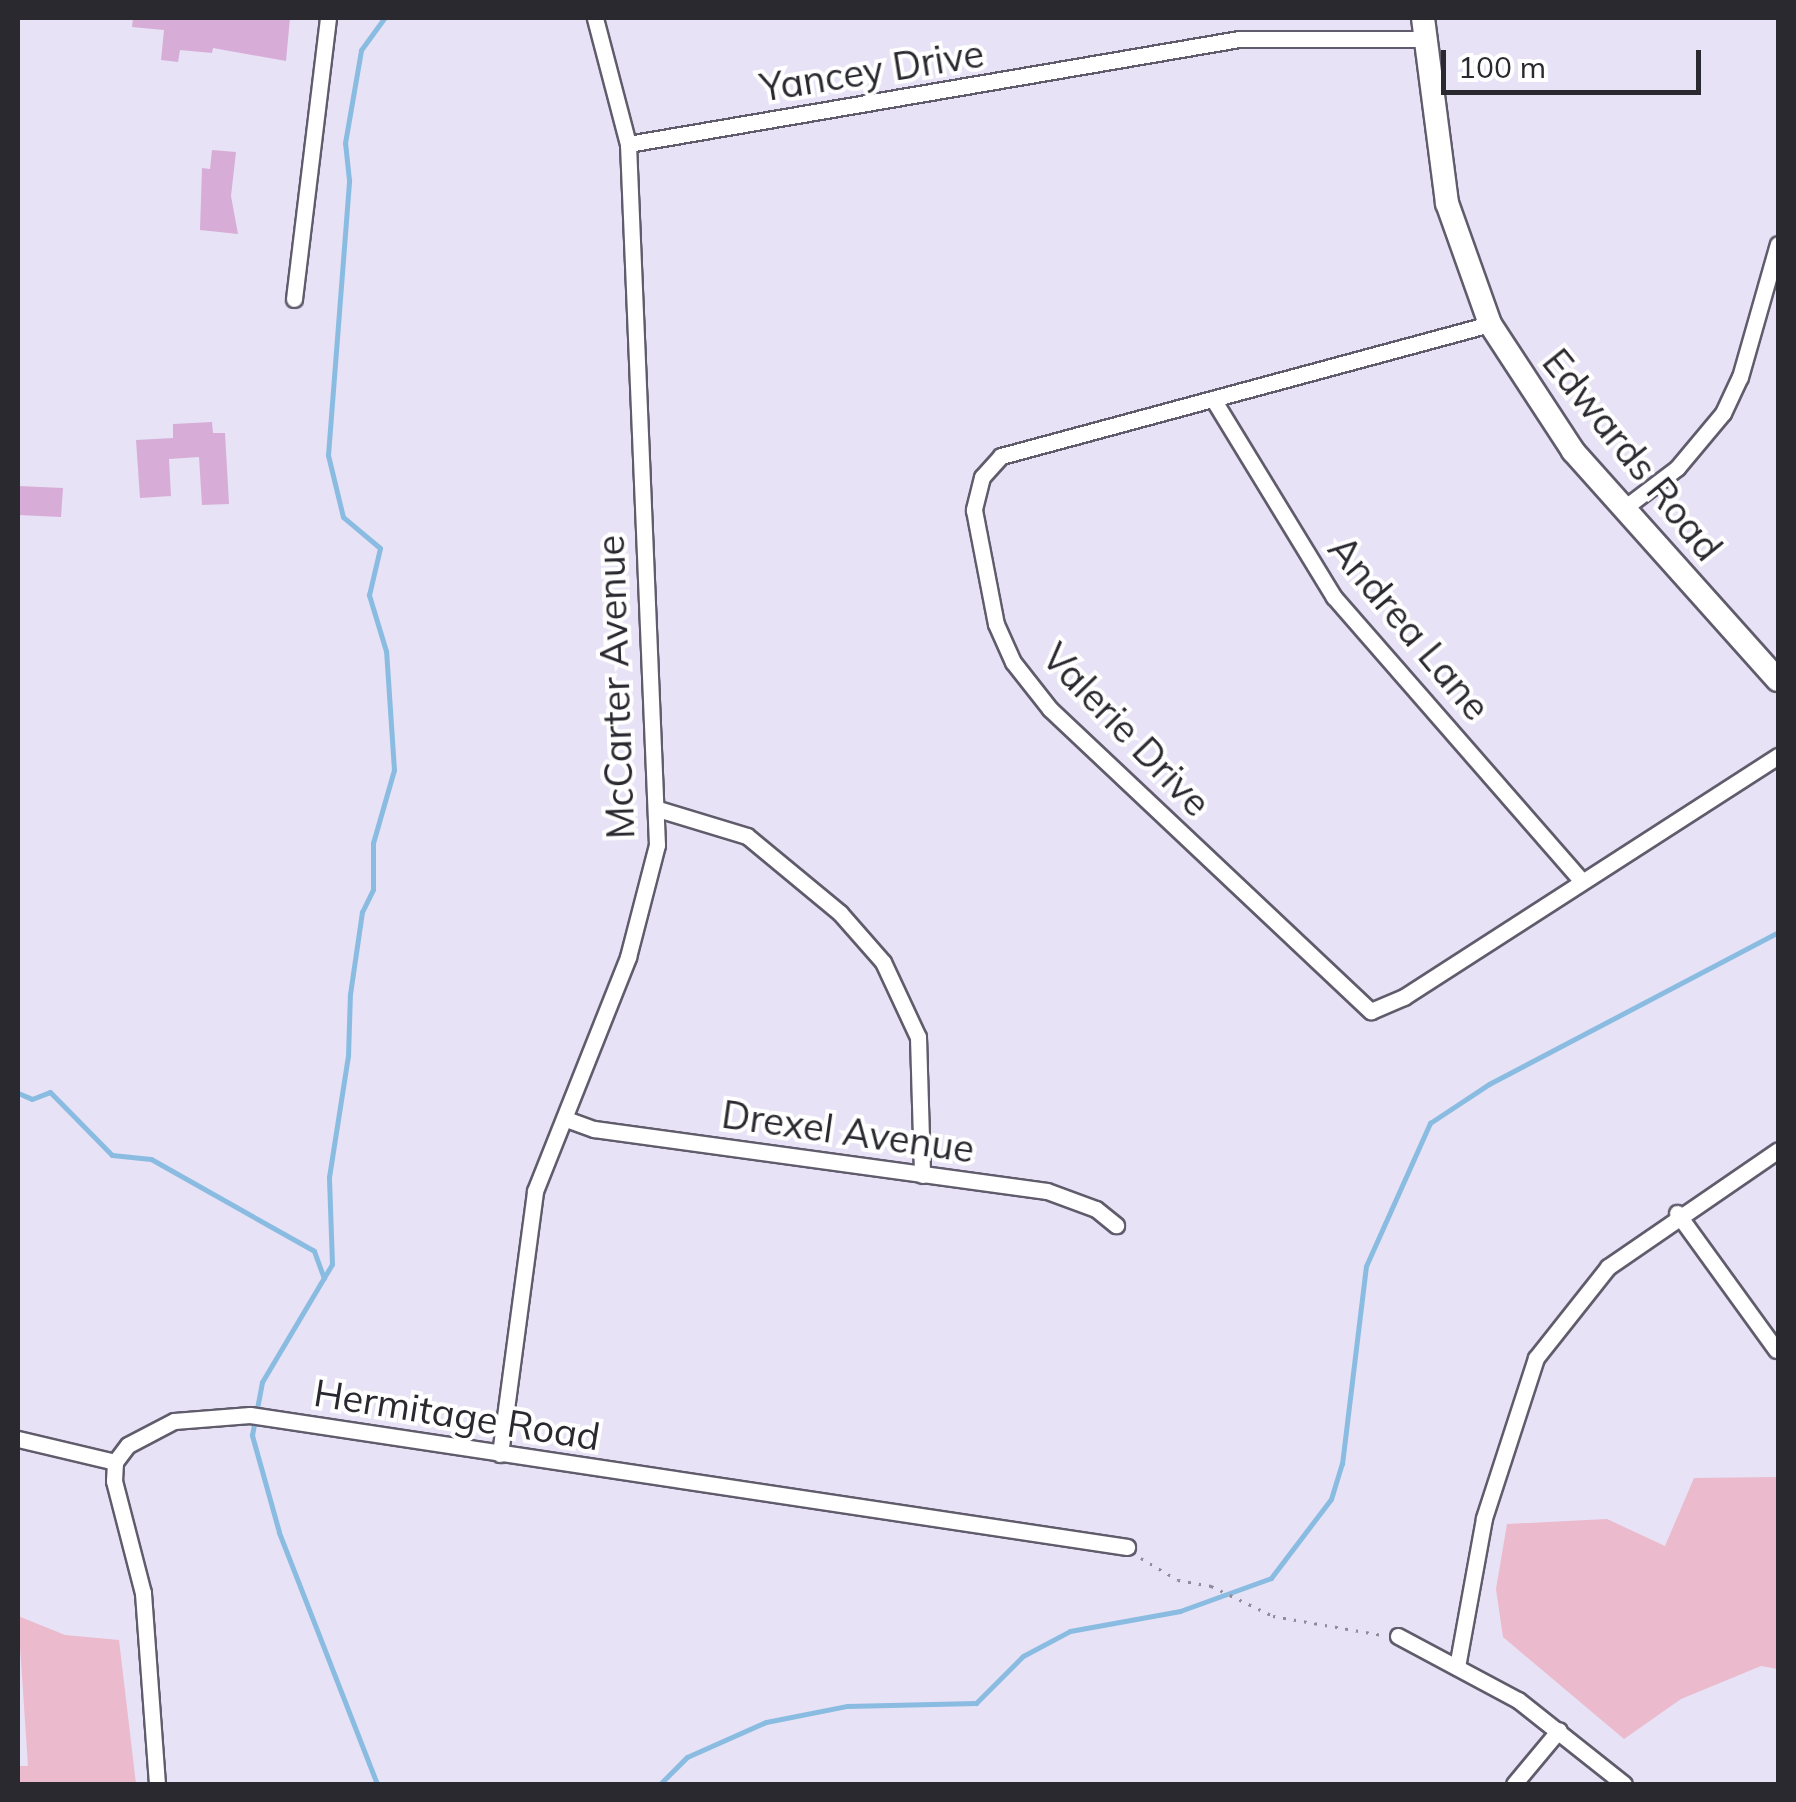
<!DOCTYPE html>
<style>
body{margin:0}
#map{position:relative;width:1796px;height:1802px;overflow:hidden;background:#e7e2f5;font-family:Mulish,sans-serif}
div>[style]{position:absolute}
.green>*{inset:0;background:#ebbacd}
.stream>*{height:5px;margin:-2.5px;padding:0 2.5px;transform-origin:2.5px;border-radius:2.5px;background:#8abce2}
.building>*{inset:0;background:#d7add8}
.path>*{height:2.5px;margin-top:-1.25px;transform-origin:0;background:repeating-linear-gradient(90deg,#8f8b99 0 2.5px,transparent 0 10.5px)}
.roads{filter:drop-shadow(2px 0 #605c6c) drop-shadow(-2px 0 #605c6c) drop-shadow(0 2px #605c6c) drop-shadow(0 -2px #605c6c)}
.street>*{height:15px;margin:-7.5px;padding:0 7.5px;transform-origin:7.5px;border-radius:7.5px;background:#fff}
.secondary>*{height:22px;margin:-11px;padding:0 11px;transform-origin:11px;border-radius:11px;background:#fff}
span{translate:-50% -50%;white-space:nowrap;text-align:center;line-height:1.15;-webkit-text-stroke:8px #fff;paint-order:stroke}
.street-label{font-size:38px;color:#2b2930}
.frame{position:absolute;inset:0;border:20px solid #2b2930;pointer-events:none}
.scale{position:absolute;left:1441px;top:50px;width:260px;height:45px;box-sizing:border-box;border:5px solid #2b2930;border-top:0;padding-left:12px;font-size:30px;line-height:35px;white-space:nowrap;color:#2b2930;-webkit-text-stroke:8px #fff;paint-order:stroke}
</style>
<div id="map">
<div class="green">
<div style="clip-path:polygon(1778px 1477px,1778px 1669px,1761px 1666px,1681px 1699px,1624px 1739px,1503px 1637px,1496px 1589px,1507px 1524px,1607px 1519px,1665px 1546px,1694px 1478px)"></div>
<div style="clip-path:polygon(18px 1616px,65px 1635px,119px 1640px,136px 1784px,18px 1784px,18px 1766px,28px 1766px)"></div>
</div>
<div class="stream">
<div style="left:18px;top:1093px;width:15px;rotate:23deg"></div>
<div style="left:32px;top:1099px;width:19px;rotate:-21deg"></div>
<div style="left:50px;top:1092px;width:88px;rotate:45.5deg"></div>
<div style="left:112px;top:1155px;width:39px;rotate:6deg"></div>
<div style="left:151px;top:1159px;width:187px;rotate:29.4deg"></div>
<div style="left:314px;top:1251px;width:29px;rotate:70deg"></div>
<div style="left:377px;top:1784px;width:270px;rotate:-111.3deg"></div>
<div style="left:279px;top:1532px;width:101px;rotate:-105.6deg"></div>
<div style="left:252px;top:1435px;width:54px;rotate:-79.3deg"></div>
<div style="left:262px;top:1382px;width:137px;rotate:-59.3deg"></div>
<div style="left:332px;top:1264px;width:87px;rotate:-92deg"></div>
<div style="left:329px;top:1177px;width:122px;rotate:-81.1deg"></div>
<div style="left:348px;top:1056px;width:62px;rotate:-88.2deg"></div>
<div style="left:350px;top:994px;width:83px;rotate:-81.7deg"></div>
<div style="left:362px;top:912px;width:25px;rotate:-64deg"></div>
<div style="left:373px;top:889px;width:46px;rotate:-90deg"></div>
<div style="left:373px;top:843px;width:76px;rotate:-74deg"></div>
<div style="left:394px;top:770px;width:119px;rotate:-93.8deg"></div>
<div style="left:386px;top:651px;width:59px;rotate:-106.9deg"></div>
<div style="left:369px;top:595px;width:48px;rotate:-76.8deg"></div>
<div style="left:380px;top:548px;width:48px;rotate:-140deg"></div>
<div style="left:343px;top:517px;width:64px;rotate:-103.6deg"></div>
<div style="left:328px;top:455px;width:276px;rotate:-85.6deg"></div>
<div style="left:349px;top:180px;width:37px;rotate:-96deg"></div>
<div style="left:345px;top:143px;width:94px;rotate:-80.2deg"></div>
<div style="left:361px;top:50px;width:39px;rotate:-54deg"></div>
<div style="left:660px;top:1784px;width:38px;rotate:-45deg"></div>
<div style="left:687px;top:1757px;width:86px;rotate:-23.9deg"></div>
<div style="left:766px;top:1722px;width:83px;rotate:-11.2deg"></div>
<div style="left:847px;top:1706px;width:129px;rotate:-1.3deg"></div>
<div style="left:976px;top:1703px;width:66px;rotate:-45deg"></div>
<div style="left:1023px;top:1656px;width:53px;rotate:-28deg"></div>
<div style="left:1070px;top:1631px;width:112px;rotate:-10.3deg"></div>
<div style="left:1180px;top:1611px;width:97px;rotate:-19.9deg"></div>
<div style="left:1271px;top:1578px;width:99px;rotate:-52.8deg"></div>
<div style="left:1331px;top:1499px;width:37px;rotate:-73deg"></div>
<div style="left:1342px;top:1464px;width:199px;rotate:-83.1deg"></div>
<div style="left:1366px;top:1266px;width:157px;rotate:-65.9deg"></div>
<div style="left:1430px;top:1123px;width:71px;rotate:-33.5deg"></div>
<div style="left:1489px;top:1084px;width:327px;rotate:-27.7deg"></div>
</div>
<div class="building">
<div style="clip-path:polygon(133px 18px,290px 18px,286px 61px,213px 48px,212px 53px,180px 50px,178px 62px,161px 60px,164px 30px,132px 27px)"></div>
<div style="clip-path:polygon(212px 150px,236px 152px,231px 196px,238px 234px,200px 230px,202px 168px,210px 169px)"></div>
<div style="clip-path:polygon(212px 422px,213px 433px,225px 433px,229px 504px,202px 505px,199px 457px,169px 459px,171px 496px,140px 498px,136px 440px,173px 438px,173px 424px)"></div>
<div style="clip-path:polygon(18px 486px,63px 488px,61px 517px,18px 515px)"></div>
</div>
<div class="path">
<div style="left:1141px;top:1558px;width:43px;rotate:30.7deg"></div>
<div style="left:1178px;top:1580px;width:34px;rotate:10deg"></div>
<div style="left:1211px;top:1586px;width:69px;rotate:25.8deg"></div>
<div style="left:1273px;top:1616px;width:111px;rotate:9.9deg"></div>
</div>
<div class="roads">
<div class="street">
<div style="left:628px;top:144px;width:620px;rotate:-9.75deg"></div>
<div style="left:1239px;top:39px;width:185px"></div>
<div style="left:294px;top:299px;width:283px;rotate:-83.1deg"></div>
<div style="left:1490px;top:324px;width:507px;rotate:164.89deg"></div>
<div style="left:1001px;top:456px;width:28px;rotate:132deg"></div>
<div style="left:982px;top:477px;width:34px;rotate:104deg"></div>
<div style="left:974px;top:510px;width:116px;rotate:79.1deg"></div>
<div style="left:996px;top:624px;width:42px;rotate:65.9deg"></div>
<div style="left:1013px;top:662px;width:60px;rotate:51.8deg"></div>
<div style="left:1050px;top:709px;width:441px;rotate:43.3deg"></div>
<div style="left:1371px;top:1011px;width:36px;rotate:-23deg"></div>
<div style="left:1404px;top:997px;width:445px;rotate:-32.8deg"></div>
<div style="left:1213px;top:399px;width:232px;rotate:58.6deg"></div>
<div style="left:1334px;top:597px;width:376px;rotate:48.9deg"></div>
<div style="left:1623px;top:509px;width:68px;rotate:-37.2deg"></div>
<div style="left:1677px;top:468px;width:72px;rotate:-50.1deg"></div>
<div style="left:1723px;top:413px;width:40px;rotate:-65deg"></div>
<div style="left:1740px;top:377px;width:138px;rotate:-74.1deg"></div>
<div style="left:658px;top:809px;width:93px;rotate:16.9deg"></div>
<div style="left:747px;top:836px;width:121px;rotate:39.6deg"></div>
<div style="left:840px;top:913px;width:65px;rotate:48.7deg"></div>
<div style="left:883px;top:962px;width:83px;rotate:65deg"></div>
<div style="left:918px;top:1037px;width:138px;rotate:88.3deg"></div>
<div style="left:566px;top:1119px;width:30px;rotate:20deg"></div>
<div style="left:594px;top:1129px;width:457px;rotate:7.8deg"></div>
<div style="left:1047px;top:1191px;width:52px;rotate:20.2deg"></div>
<div style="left:1096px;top:1209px;width:26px;rotate:39deg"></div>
<div style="left:1677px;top:1213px;width:169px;rotate:54.1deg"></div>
<div style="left:18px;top:1439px;width:100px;rotate:13.3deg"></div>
<div style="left:500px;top:1454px;width:265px;rotate:-82.4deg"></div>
<div style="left:535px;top:1191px;width:252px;rotate:-68.3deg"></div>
<div style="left:628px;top:957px;width:116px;rotate:-75.5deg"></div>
<div style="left:657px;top:845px;width:702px;rotate:-92.37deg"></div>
<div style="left:628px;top:144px;width:130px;rotate:-104.7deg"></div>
<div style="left:1398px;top:1636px;width:136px;rotate:28.1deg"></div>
<div style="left:1518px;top:1700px;width:135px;rotate:38.4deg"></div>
<div style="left:1457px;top:1667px;width:151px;rotate:-79.7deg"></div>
<div style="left:1484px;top:1518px;width:168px;rotate:-72deg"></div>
<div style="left:1536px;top:1358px;width:116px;rotate:-51.6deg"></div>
<div style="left:1608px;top:1267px;width:206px;rotate:-34.5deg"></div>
<div style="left:157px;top:1784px;width:192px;rotate:-94.2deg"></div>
<div style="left:143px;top:1593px;width:116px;rotate:-104.5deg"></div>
<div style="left:114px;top:1481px;width:19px;rotate:-87deg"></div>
<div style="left:115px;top:1462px;width:21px;rotate:-53deg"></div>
<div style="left:128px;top:1445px;width:52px;rotate:-27.6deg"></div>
<div style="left:174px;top:1421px;width:76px;rotate:-4.5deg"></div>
<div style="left:250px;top:1415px;width:887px;rotate:8.56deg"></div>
<div style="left:1514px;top:1784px;width:70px;rotate:-50.2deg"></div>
</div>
<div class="secondary">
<div style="left:1423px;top:18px;width:187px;rotate:82.6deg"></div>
<div style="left:1447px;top:203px;width:128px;rotate:70.4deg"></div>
<div style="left:1490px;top:324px;width:152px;rotate:56.8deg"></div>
<div style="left:1573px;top:451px;width:307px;rotate:48.2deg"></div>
</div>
</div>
<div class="street-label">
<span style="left:872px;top:71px;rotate:-9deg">Yancey Drive</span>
<span style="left:1632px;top:455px;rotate:51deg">Edwards Road</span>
<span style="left:1409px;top:628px;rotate:50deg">Andrea Lane</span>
<span style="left:616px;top:687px;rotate:-92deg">McCarter Avenue</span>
<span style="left:1126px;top:730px;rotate:46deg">Valerie Drive</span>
<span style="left:848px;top:1132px;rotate:8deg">Drexel Avenue</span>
<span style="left:457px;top:1415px;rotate:9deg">Hermitage Road</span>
</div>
<div class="frame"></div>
<div class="scale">100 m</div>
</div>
